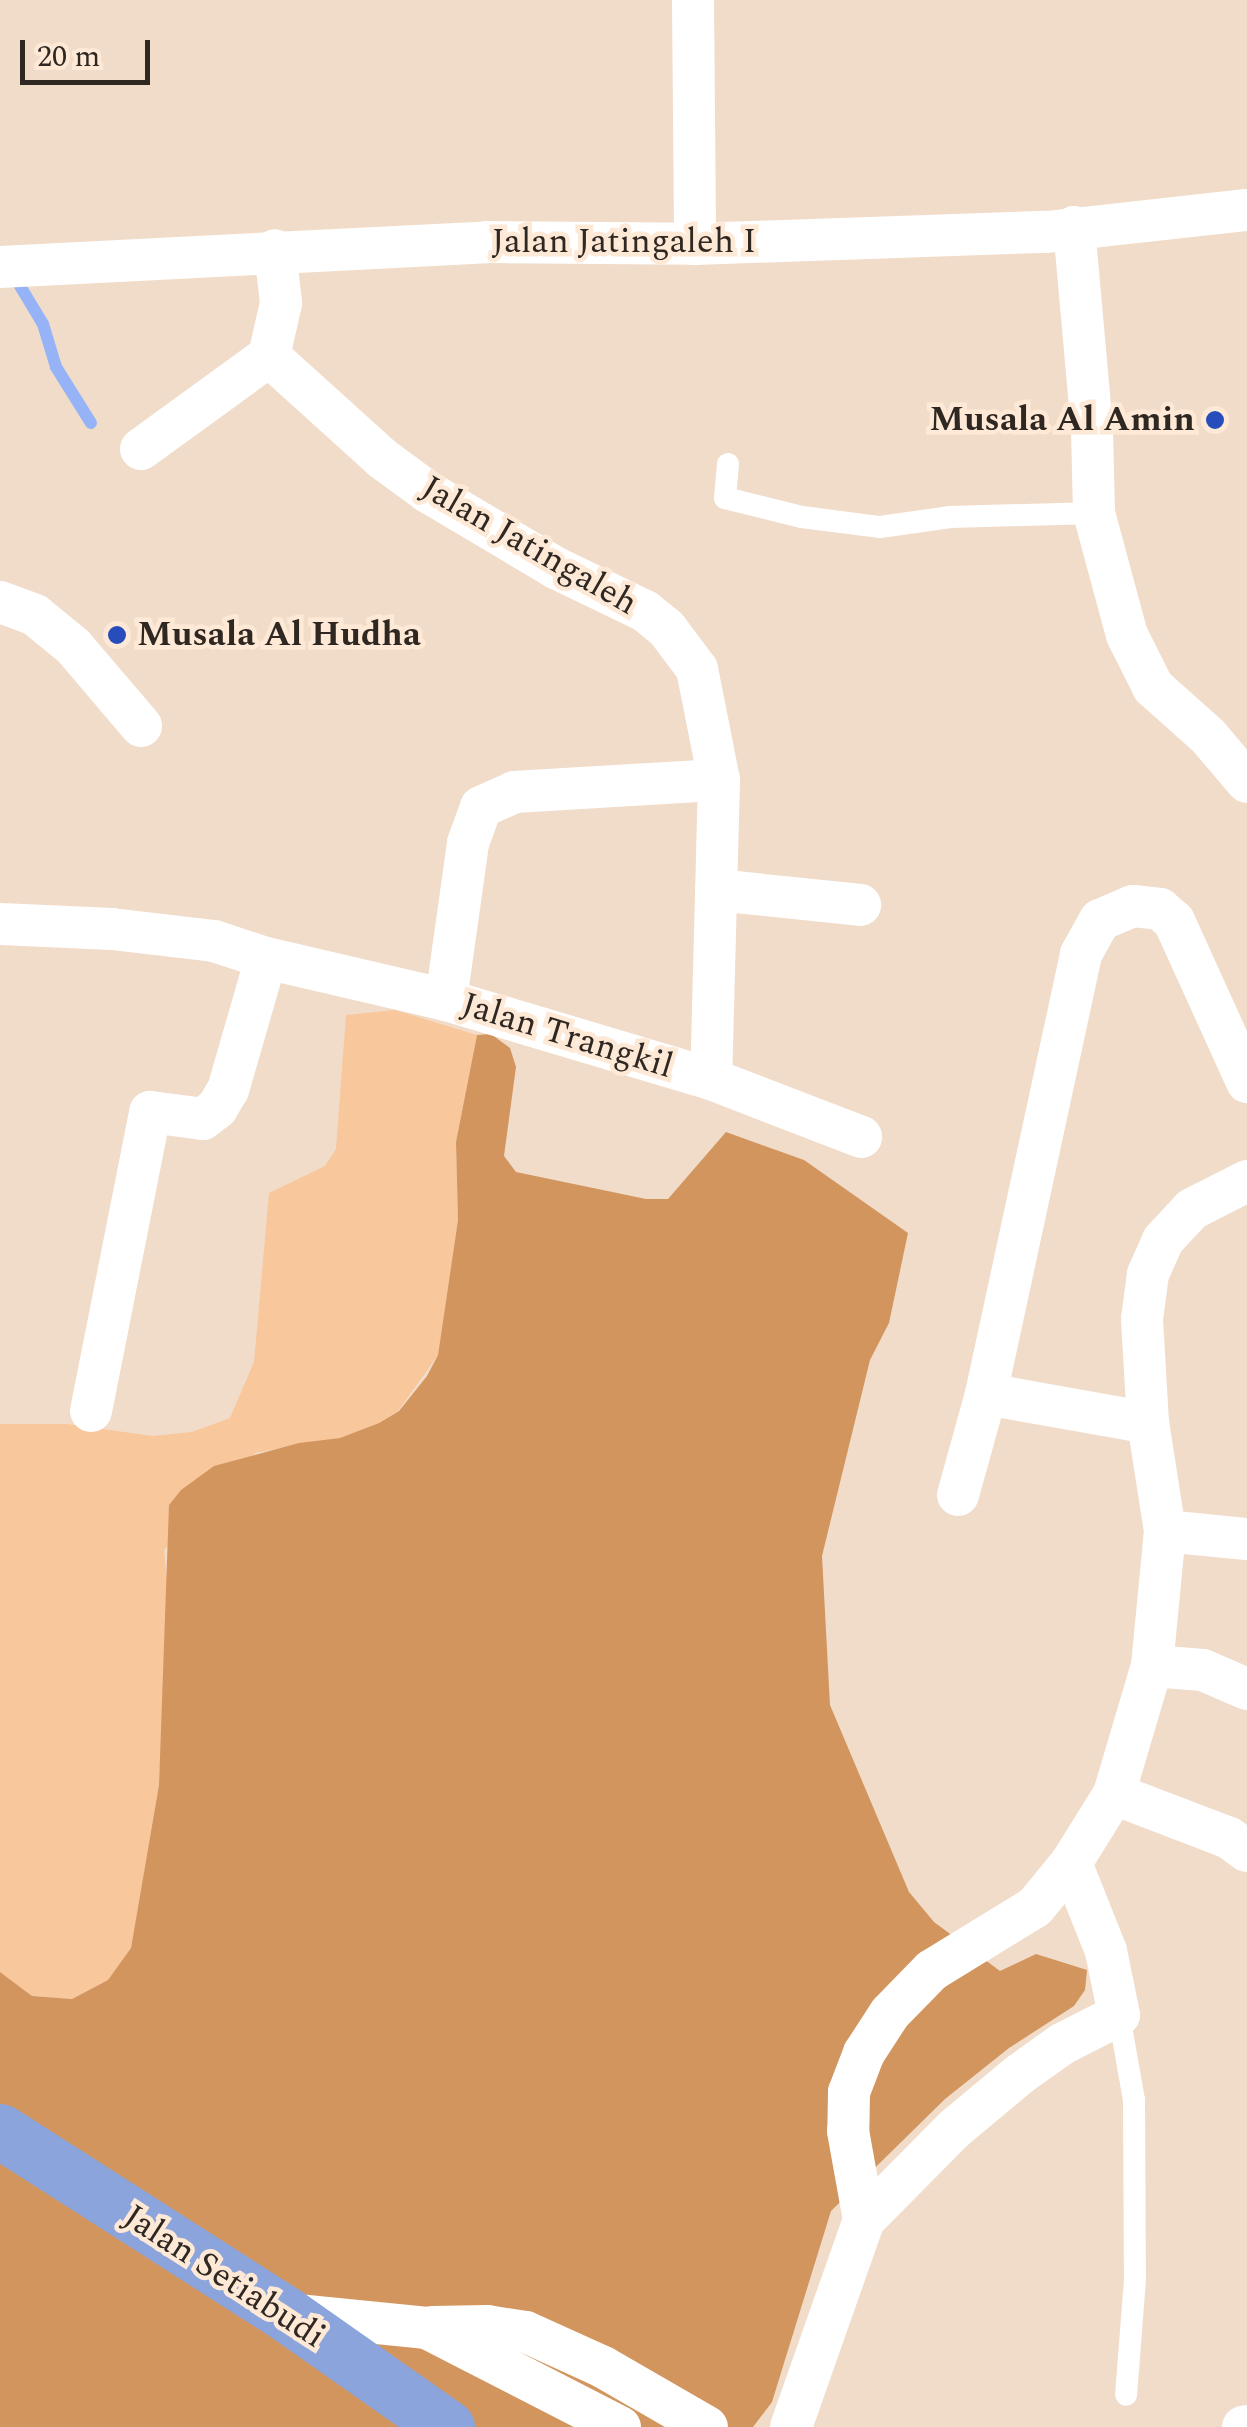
<!DOCTYPE html>
<style>
body{margin:0}
#map{position:relative;width:1247px;height:2427px;overflow:hidden;background:#f1dcca;font-family:Spectral,serif}
div>[style]{position:absolute}
.green>*{inset:0;background:#f9c79c}
.forest>*{inset:0;background:#d2955e}
.stream>*{height:12px;margin:-6px;padding:0 6px;transform-origin:6px;border-radius:6px;background:#96b3f7}
.service>*{height:22px;margin:-11px;padding:0 11px;transform-origin:11px;border-radius:11px;background:#fff}
.minor>*{height:42px;margin:-21px;padding:0 21px;transform-origin:21px;border-radius:21px;background:#fff}
.trunk>*{height:55px;margin:-27.5px;padding:0 27.5px;transform-origin:27.5px;border-radius:27.5px;background:#8ba4dc}
.dots>*{width:28px;height:28px;translate:-50% -50%;box-sizing:border-box;border:5px solid #fee9d7;border-radius:50%}
span{translate:-50% -50%;white-space:nowrap;text-align:center;line-height:1.15;-webkit-text-stroke:9px #fee9d7;paint-order:stroke}
.street-label{font-size:35px;color:#2f2721}
.poi-label{font-size:35px;color:#2f2721;font-weight:700}
.right{translate:-100% -50%;text-align:right}
.left{translate:0 -50%;text-align:left}
.scale{position:absolute;left:20px;top:40px;width:130px;height:45px;box-sizing:border-box;border:5px solid #2f2721;border-top:0;padding-left:12px;font-size:30px;line-height:35px;white-space:nowrap;color:#2f2721;-webkit-text-stroke:8px #fee9d7;paint-order:stroke}
</style>
<div id="map">
<div class="green">
<div style="clip-path:polygon(395px 1010px,477px 1035px,456px 1142px,458px 1220px,438px 1355px,398px 1411px,379px 1423px,340px 1438px,255px 1453px,164px 1550px,168px 1589px,159px 1785px,131px 1949px,108px 1980px,72px 1999px,32px 1996px,0 1972px,0 1424px,67px 1424px,153px 1436px,192px 1432px,230px 1418px,254px 1362px,269px 1193px,325px 1166px,336px 1149px,346px 1015px)"></div>
</div>
<div class="forest">
<div style="clip-path:polygon(491px 1034px,510px 1048px,516px 1067px,504px 1156px,516px 1172px,646px 1199px,668px 1199px,726px 1132px,804px 1160px,908px 1233px,889px 1323px,870px 1360px,822px 1556px,830px 1705px,909px 1892px,934px 1922px,1000px 1971px,1036px 1954px,1087px 1970px,1085px 1990px,1074px 2006px,1009px 2048px,945px 2099px,831px 2211px,772px 2402px,753px 2427px,0 2427px,0 1972px,32px 1996px,72px 1999px,108px 1980px,131px 1948px,159px 1785px,169px 1505px,181px 1490px,214px 1466px,299px 1443px,340px 1438px,379px 1423px,399px 1411px,427px 1376px,438px 1355px,458px 1220px,456px 1142px,477px 1035px)"></div>
</div>
<div class="stream">
<div style="left:14px;top:276px;width:56px;rotate:58.9deg"></div>
<div style="left:43px;top:324px;width:45px;rotate:73.2deg"></div>
<div style="left:56px;top:367px;width:66px;rotate:58deg"></div>
</div>
<div class="service">
<div style="left:728px;top:464px;width:34px;rotate:95deg"></div>
<div style="left:725px;top:498px;width:79px;rotate:13.9deg"></div>
<div style="left:802px;top:517px;width:79px;rotate:7.3deg"></div>
<div style="left:880px;top:527px;width:71px;rotate:-8.1deg"></div>
<div style="left:950px;top:517px;width:144px;rotate:-1.6deg"></div>
<div style="left:1119px;top:2015px;width:86px;rotate:80deg"></div>
<div style="left:1134px;top:2100px;width:179px;rotate:89.7deg"></div>
<div style="left:1135px;top:2279px;width:116px;rotate:94.4deg"></div>
</div>
<div class="minor">
<div style="left:693px;top:0;width:244px;rotate:89.5deg"></div>
<div style="left:1074px;top:227px;width:204px;rotate:84.9deg"></div>
<div style="left:1092px;top:430px;width:83px;rotate:88.6deg"></div>
<div style="left:1094px;top:513px;width:126px;rotate:74.9deg"></div>
<div style="left:1127px;top:635px;width:58px;rotate:63.4deg"></div>
<div style="left:1153px;top:687px;width:74px;rotate:41.7deg"></div>
<div style="left:1208px;top:736px;width:60px;rotate:49.7deg"></div>
<div style="left:0;top:267px;width:487px;rotate:-2.9deg"></div>
<div style="left:486px;top:242px;width:209px;rotate:0.5deg"></div>
<div style="left:695px;top:244px;width:352px;rotate:-2deg"></div>
<div style="left:1047px;top:232px;width:201px;rotate:-6.3deg"></div>
<div style="left:269px;top:356px;width:154px;rotate:42.1deg"></div>
<div style="left:383px;top:459px;width:56px;rotate:36.3deg"></div>
<div style="left:428px;top:492px;width:149px;rotate:30.7deg"></div>
<div style="left:556px;top:568px;width:99px;rotate:25.8deg"></div>
<div style="left:645px;top:611px;width:28px;rotate:39deg"></div>
<div style="left:667px;top:629px;width:50px;rotate:53.1deg"></div>
<div style="left:697px;top:669px;width:113px;rotate:78.8deg"></div>
<div style="left:719px;top:780px;width:299px;rotate:91.5deg"></div>
<div style="left:141px;top:449px;width:158px;rotate:-36deg"></div>
<div style="left:269px;top:356px;width:54px;rotate:-77.2deg"></div>
<div style="left:281px;top:303px;width:53px;rotate:-96.5deg"></div>
<div style="left:0;top:602px;width:37px;rotate:20deg"></div>
<div style="left:35px;top:615px;width:49px;rotate:39.2deg"></div>
<div style="left:73px;top:646px;width:105px;rotate:49.6deg"></div>
<div style="left:716px;top:890px;width:145px;rotate:5.9deg"></div>
<div style="left:0;top:924px;width:112px;rotate:2.6deg"></div>
<div style="left:112px;top:929px;width:103px;rotate:6.7deg"></div>
<div style="left:214px;top:941px;width:55px;rotate:18.1deg"></div>
<div style="left:266px;top:958px;width:185px;rotate:13.1deg"></div>
<div style="left:446px;top:1000px;width:277px;rotate:16.6deg"></div>
<div style="left:711px;top:1079px;width:161px;rotate:21.1deg"></div>
<div style="left:446px;top:1000px;width:159px;rotate:-82deg"></div>
<div style="left:468px;top:843px;width:38px;rotate:-70deg"></div>
<div style="left:481px;top:807px;width:36px;rotate:-24deg"></div>
<div style="left:514px;top:792px;width:205px;rotate:-3.4deg"></div>
<div style="left:986px;top:1394px;width:165px;rotate:10.1deg"></div>
<div style="left:91px;top:1411px;width:305px;rotate:-78.8deg"></div>
<div style="left:150px;top:1112px;width:53px;rotate:7.5deg"></div>
<div style="left:203px;top:1119px;width:18px;rotate:-38deg"></div>
<div style="left:217px;top:1108px;width:21px;rotate:-59deg"></div>
<div style="left:228px;top:1090px;width:137px;rotate:-73.9deg"></div>
<div style="left:958px;top:1495px;width:105px;rotate:-74.5deg"></div>
<div style="left:986px;top:1394px;width:450px;rotate:-77.8deg"></div>
<div style="left:1081px;top:954px;width:39px;rotate:-61deg"></div>
<div style="left:1100px;top:920px;width:36px;rotate:-23deg"></div>
<div style="left:1133px;top:906px;width:27px;rotate:6deg"></div>
<div style="left:1160px;top:909px;width:18px;rotate:41deg"></div>
<div style="left:1174px;top:921px;width:177px;rotate:65.6deg"></div>
<div style="left:1165px;top:1531px;width:82px;rotate:5.6deg"></div>
<div style="left:1152px;top:1666px;width:51px;rotate:4.5deg"></div>
<div style="left:1203px;top:1670px;width:48px;rotate:23.4deg"></div>
<div style="left:1114px;top:1794px;width:123px;rotate:20.9deg"></div>
<div style="left:1229px;top:1838px;width:22px;rotate:36deg"></div>
<div style="left:1071px;top:1863px;width:81px;rotate:-58.1deg"></div>
<div style="left:1114px;top:1794px;width:134px;rotate:-73.5deg"></div>
<div style="left:1152px;top:1666px;width:136px;rotate:-84.5deg"></div>
<div style="left:1165px;top:1531px;width:109px;rotate:-98.9deg"></div>
<div style="left:1148px;top:1423px;width:104px;rotate:-93.3deg"></div>
<div style="left:1142px;top:1319px;width:45px;rotate:-82.4deg"></div>
<div style="left:1148px;top:1274px;width:37px;rotate:-66deg"></div>
<div style="left:1163px;top:1240px;width:42px;rotate:-46.9deg"></div>
<div style="left:1192px;top:1209px;width:62px;rotate:-27deg"></div>
<div style="left:287px;top:2314px;width:141px;rotate:5.7deg"></div>
<div style="left:427px;top:2328px;width:217px;rotate:27.2deg"></div>
<div style="left:432px;top:2327px;width:55px;rotate:-1deg"></div>
<div style="left:487px;top:2326px;width:39px;rotate:9deg"></div>
<div style="left:526px;top:2332px;width:85px;rotate:24.4deg"></div>
<div style="left:603px;top:2367px;width:120px;rotate:30deg"></div>
<div style="left:791px;top:2427px;width:219px;rotate:-70.6deg"></div>
<div style="left:864px;top:2220px;width:128px;rotate:-45.3deg"></div>
<div style="left:954px;top:2129px;width:86px;rotate:-39.8deg"></div>
<div style="left:1020px;top:2074px;width:52px;rotate:-35.5deg"></div>
<div style="left:1062px;top:2044px;width:64px;rotate:-27deg"></div>
<div style="left:1119px;top:2015px;width:65px;rotate:-101.5deg"></div>
<div style="left:1106px;top:1951px;width:95px;rotate:-111.7deg"></div>
<div style="left:1071px;top:1863px;width:57px;rotate:129.3deg"></div>
<div style="left:1035px;top:1907px;width:121px;rotate:148.5deg"></div>
<div style="left:932px;top:1970px;width:60px;rotate:134.3deg"></div>
<div style="left:890px;top:2013px;width:48px;rotate:123deg"></div>
<div style="left:864px;top:2053px;width:42px;rotate:111deg"></div>
<div style="left:849px;top:2092px;width:39px;rotate:91deg"></div>
<div style="left:848px;top:2131px;width:90px;rotate:79.8deg"></div>
<div style="left:1243px;top:2427px;width:4px;rotate:-14deg"></div>
</div>
<div class="trunk">
<div style="left:0;top:2131px;width:340px;rotate:32.6deg"></div>
<div style="left:286px;top:2314px;width:197px;rotate:35.1deg"></div>
</div>
<div class="dots">
<div style="left:1215px;top:420px;background:#274cbb"></div>
<div style="left:117px;top:635px;background:#274cbb"></div>
</div>
<div class="street-label">
<span style="left:624px;top:242px">Jalan Jatingaleh I</span>
<span style="left:529px;top:546px;rotate:30deg">Jalan Jatingaleh</span>
<span style="left:567px;top:1036px;rotate:17deg">Jalan Trangkil</span>
<span style="left:224px;top:2277px;rotate:33deg">Jalan Setiabudi</span>
</div>
<div class="poi-label">
<span class="right" style="left:1195px;top:420px">Musala Al Amin</span>
<span class="left" style="left:137px;top:635px">Musala Al Hudha</span>
</div>
<div class="scale">20 m</div>
</div>
